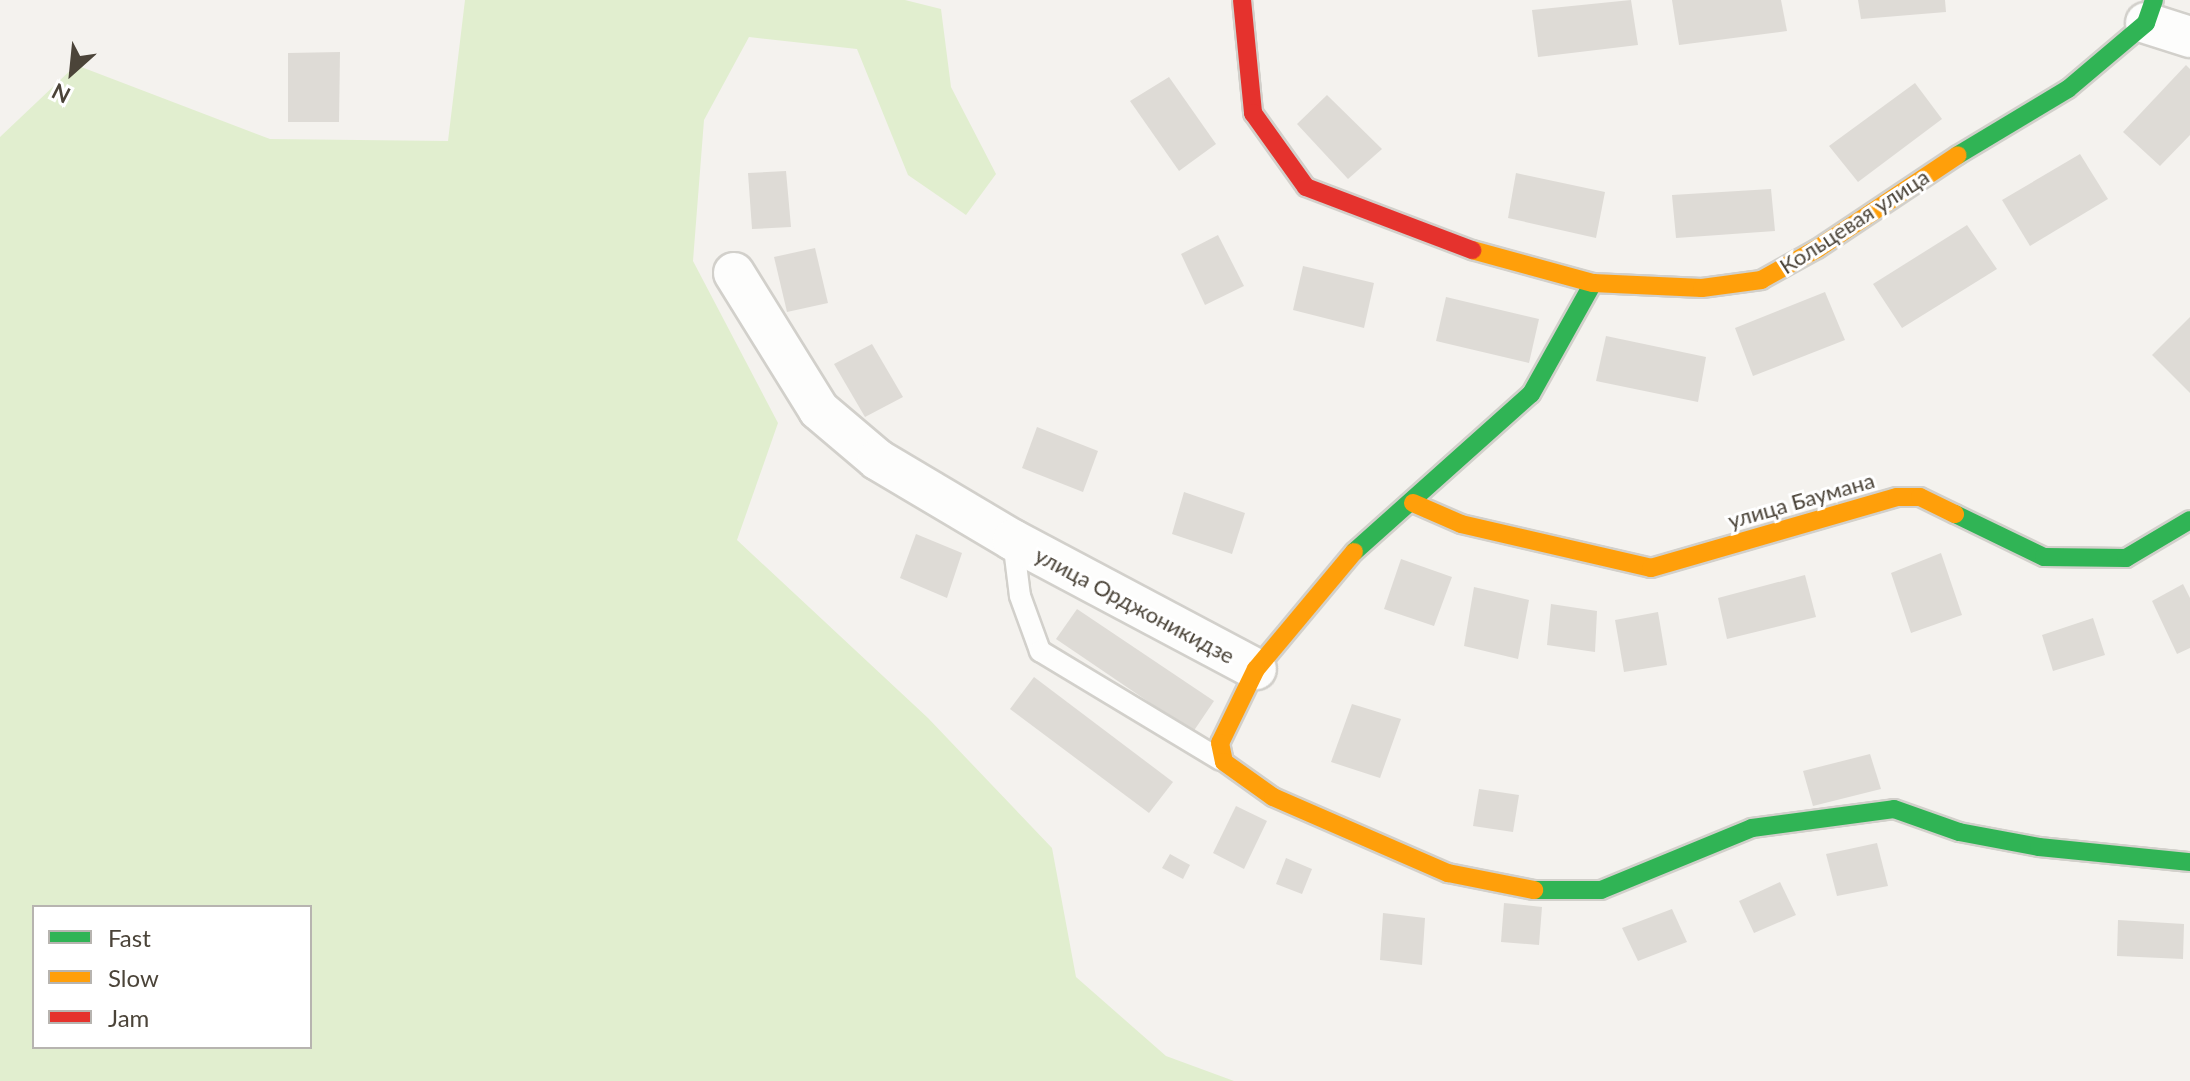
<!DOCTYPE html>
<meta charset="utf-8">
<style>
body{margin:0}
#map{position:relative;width:2190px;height:1081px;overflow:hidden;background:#f4f2ee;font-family:Lato,sans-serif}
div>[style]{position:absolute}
.green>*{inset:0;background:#e1eecf}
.building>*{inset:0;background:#dedbd6}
.roads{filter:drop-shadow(2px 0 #d2d0cb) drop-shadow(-2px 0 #d2d0cb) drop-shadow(0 2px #d2d0cb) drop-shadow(0 -2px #d2d0cb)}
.lane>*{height:20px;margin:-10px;padding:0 10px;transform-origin:10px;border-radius:10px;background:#fdfdfc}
.street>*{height:40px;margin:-20px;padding:0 20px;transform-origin:20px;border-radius:20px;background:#fdfdfc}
.fast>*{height:18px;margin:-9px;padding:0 9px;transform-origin:9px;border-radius:9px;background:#30b455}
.slow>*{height:18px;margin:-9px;padding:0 9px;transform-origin:9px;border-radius:9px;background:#ff9f0a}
.jam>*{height:18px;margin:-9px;padding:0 9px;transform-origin:9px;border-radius:9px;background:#e5322d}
span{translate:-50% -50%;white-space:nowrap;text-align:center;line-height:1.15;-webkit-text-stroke:6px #fff;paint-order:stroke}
.street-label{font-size:22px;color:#4b4439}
.legend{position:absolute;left:32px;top:905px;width:280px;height:144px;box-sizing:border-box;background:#fff;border:2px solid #b7b4b0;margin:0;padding:10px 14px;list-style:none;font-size:24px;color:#4b4439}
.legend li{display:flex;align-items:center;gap:16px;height:40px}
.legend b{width:40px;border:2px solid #b7b4b0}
.north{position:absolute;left:32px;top:32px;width:80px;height:80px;-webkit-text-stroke:6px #fff;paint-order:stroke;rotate:207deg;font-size:22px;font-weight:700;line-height:32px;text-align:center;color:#4b4439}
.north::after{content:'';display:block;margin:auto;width:28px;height:36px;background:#4b4439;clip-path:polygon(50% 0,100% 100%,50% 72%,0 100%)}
</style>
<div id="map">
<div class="green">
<div style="clip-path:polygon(evenodd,465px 0,905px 0,941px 9px,951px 87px,996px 174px,966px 215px,908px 175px,857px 49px,749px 37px,704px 120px,693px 261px,778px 423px,737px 540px,928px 718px,1052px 848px,1076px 977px,1166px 1056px,1234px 1081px,0 1081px,0 137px,76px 65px,270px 139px,448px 141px,465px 0,310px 907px,310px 1047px,34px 1047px,34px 907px,310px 907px)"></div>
</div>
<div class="building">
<div style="clip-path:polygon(1631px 0,1638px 45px,1538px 57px,1532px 10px)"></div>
<div style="clip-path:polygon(1672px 0,1781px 0,1787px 31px,1679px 45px)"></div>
<div style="clip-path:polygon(1858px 0,1945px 0,1946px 12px,1861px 19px)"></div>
<div style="clip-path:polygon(340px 52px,339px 122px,288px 122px,288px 53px)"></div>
<div style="clip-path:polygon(2186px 65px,2190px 69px,2190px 135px,2160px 166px,2123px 132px)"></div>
<div style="clip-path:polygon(1169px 77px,1216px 144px,1179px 171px,1130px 101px)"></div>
<div style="clip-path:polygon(1915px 83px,1942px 119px,1858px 182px,1829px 146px)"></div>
<div style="clip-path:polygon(1327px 95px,1382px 149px,1348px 179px,1297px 124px)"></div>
<div style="clip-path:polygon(2080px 154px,2108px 199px,2030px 246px,2002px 200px)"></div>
<div style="clip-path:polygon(786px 171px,791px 227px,752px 229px,748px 173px)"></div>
<div style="clip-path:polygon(1516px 173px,1605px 192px,1596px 238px,1508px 218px)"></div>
<div style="clip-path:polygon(1771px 189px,1775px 231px,1676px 238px,1672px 195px)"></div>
<div style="clip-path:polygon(1967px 225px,1997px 269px,1902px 328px,1873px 284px)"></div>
<div style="clip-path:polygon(1218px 235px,1244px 286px,1205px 305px,1181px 254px)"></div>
<div style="clip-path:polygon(815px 248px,828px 303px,787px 312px,774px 257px)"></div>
<div style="clip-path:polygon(1303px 266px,1374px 283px,1364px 328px,1293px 310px)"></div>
<div style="clip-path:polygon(1825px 292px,1845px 340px,1753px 376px,1735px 328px)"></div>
<div style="clip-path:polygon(1446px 297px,1539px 319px,1529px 363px,1436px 341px)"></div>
<div style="clip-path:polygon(2190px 317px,2190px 393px,2152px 355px)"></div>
<div style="clip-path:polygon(1606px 336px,1706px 357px,1698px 402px,1596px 381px)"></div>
<div style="clip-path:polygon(872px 344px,903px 397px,865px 417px,834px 364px)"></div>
<div style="clip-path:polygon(1037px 427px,1098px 451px,1083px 492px,1022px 468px)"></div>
<div style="clip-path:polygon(1184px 492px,1245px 513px,1232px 554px,1172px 534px)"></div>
<div style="clip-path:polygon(916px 534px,962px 553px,947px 598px,900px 578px)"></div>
<div style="clip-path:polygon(1941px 553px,1962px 615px,1911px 633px,1891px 573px)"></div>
<div style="clip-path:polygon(1401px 559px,1452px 577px,1434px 626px,1384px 609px)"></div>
<div style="clip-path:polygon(1805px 575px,1816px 617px,1727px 639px,1718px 598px)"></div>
<div style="clip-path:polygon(2183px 584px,2190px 598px,2190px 648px,2177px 654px,2152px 601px)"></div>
<div style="clip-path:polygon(1474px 587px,1529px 600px,1518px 659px,1464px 646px)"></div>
<div style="clip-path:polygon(1551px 604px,1597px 611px,1595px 652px,1547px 645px)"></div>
<div style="clip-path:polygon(1077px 609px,1214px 701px,1193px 732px,1056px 639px)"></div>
<div style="clip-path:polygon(1658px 612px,1667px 665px,1624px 672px,1615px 620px)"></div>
<div style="clip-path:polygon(2093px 618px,2105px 655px,2053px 671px,2042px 635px)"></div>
<div style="clip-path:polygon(1034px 677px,1173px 782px,1149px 813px,1010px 709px)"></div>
<div style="clip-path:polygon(1352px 704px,1401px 719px,1380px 778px,1331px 762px)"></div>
<div style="clip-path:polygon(1870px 754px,1881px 789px,1813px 806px,1803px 771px)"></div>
<div style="clip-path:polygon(1479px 789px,1519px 795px,1513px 832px,1473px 826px)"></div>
<div style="clip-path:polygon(1236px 806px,1267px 821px,1244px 869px,1213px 853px)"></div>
<div style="clip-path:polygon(1877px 843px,1888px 886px,1837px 896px,1826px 854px)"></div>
<div style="clip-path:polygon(1170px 854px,1190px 865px,1183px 879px,1162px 868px)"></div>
<div style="clip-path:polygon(1286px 858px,1312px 869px,1302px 894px,1276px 884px)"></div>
<div style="clip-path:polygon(1780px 882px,1796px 915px,1754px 933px,1739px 901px)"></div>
<div style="clip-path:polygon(1504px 903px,1542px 907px,1539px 945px,1501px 942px)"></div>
<div style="clip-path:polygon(1672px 909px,1687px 942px,1638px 961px,1622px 928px)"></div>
<div style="clip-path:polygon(1383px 913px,1425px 918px,1422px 965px,1380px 960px)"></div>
<div style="clip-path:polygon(2118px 920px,2184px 924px,2183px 959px,2117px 956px)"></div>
</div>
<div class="roads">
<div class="lane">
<div style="left:1013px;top:540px;width:56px;rotate:82.9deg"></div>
<div style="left:1020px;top:596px;width:59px;rotate:70deg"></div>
<div style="left:1040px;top:651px;width:211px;rotate:31.1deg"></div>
</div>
<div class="street">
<div style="left:2146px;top:23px;width:46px;rotate:17.7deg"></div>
<div style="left:734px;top:273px;width:161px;rotate:58.2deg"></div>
<div style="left:819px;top:410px;width:77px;rotate:40.3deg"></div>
<div style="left:878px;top:460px;width:157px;rotate:30.7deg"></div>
<div style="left:1013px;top:540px;width:275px;rotate:28deg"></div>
</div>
<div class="fast">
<div style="left:1958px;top:155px;width:128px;rotate:-31deg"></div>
<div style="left:2068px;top:89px;width:102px;rotate:-40.2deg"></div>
<div style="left:2146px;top:23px;width:24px;rotate:-71deg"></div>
<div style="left:1955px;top:514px;width:99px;rotate:25.8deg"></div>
<div style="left:2044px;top:557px;width:82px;rotate:0.7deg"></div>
<div style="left:2126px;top:558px;width:74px;rotate:-30.7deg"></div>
<div style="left:1354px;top:552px;width:237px;rotate:-41.8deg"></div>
<div style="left:1531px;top:394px;width:127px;rotate:-60.8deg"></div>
<div style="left:1534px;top:890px;width:67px"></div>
<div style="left:1601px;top:890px;width:163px;rotate:-22.3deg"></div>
<div style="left:1752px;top:828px;width:143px;rotate:-7.6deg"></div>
<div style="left:1894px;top:809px;width:69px;rotate:19.5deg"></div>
<div style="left:1959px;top:832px;width:81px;rotate:10.6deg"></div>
<div style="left:2039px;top:847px;width:152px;rotate:5.7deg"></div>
</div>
<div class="slow">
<div style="left:1472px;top:250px;width:125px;rotate:15.3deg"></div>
<div style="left:1593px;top:283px;width:109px;rotate:2.6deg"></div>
<div style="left:1702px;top:288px;width:60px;rotate:-7.7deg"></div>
<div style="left:1761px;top:280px;width:64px;rotate:-29deg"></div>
<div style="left:1817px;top:249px;width:169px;rotate:-33.7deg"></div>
<div style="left:1413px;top:503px;width:52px;rotate:23.6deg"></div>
<div style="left:1461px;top:524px;width:195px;rotate:13deg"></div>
<div style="left:1651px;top:568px;width:256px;rotate:-16.1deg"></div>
<div style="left:1897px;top:497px;width:23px"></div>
<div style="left:1920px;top:497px;width:39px;rotate:26deg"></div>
<div style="left:1354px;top:552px;width:153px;rotate:129.9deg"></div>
<div style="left:1256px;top:669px;width:82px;rotate:115.9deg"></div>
<div style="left:1220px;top:743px;width:19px;rotate:78deg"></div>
<div style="left:1224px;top:762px;width:60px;rotate:35.5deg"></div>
<div style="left:1273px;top:797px;width:191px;rotate:23.5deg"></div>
<div style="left:1448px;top:873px;width:88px;rotate:11.2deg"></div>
</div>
<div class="jam">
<div style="left:1242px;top:0;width:114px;rotate:84.4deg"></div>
<div style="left:1253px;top:113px;width:91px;rotate:54.4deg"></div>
<div style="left:1306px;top:187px;width:178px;rotate:20.8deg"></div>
</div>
</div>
<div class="street-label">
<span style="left:1854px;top:221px;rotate:-33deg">Кольцевая улица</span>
<span style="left:1801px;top:500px;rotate:-16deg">улица Баумана</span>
<span style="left:1135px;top:605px;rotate:28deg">улица Орджоникидзе</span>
</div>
<ul class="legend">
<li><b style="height:10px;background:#30b455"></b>Fast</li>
<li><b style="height:10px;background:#ff9f0a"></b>Slow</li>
<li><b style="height:10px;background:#e5322d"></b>Jam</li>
</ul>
<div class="north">N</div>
</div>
